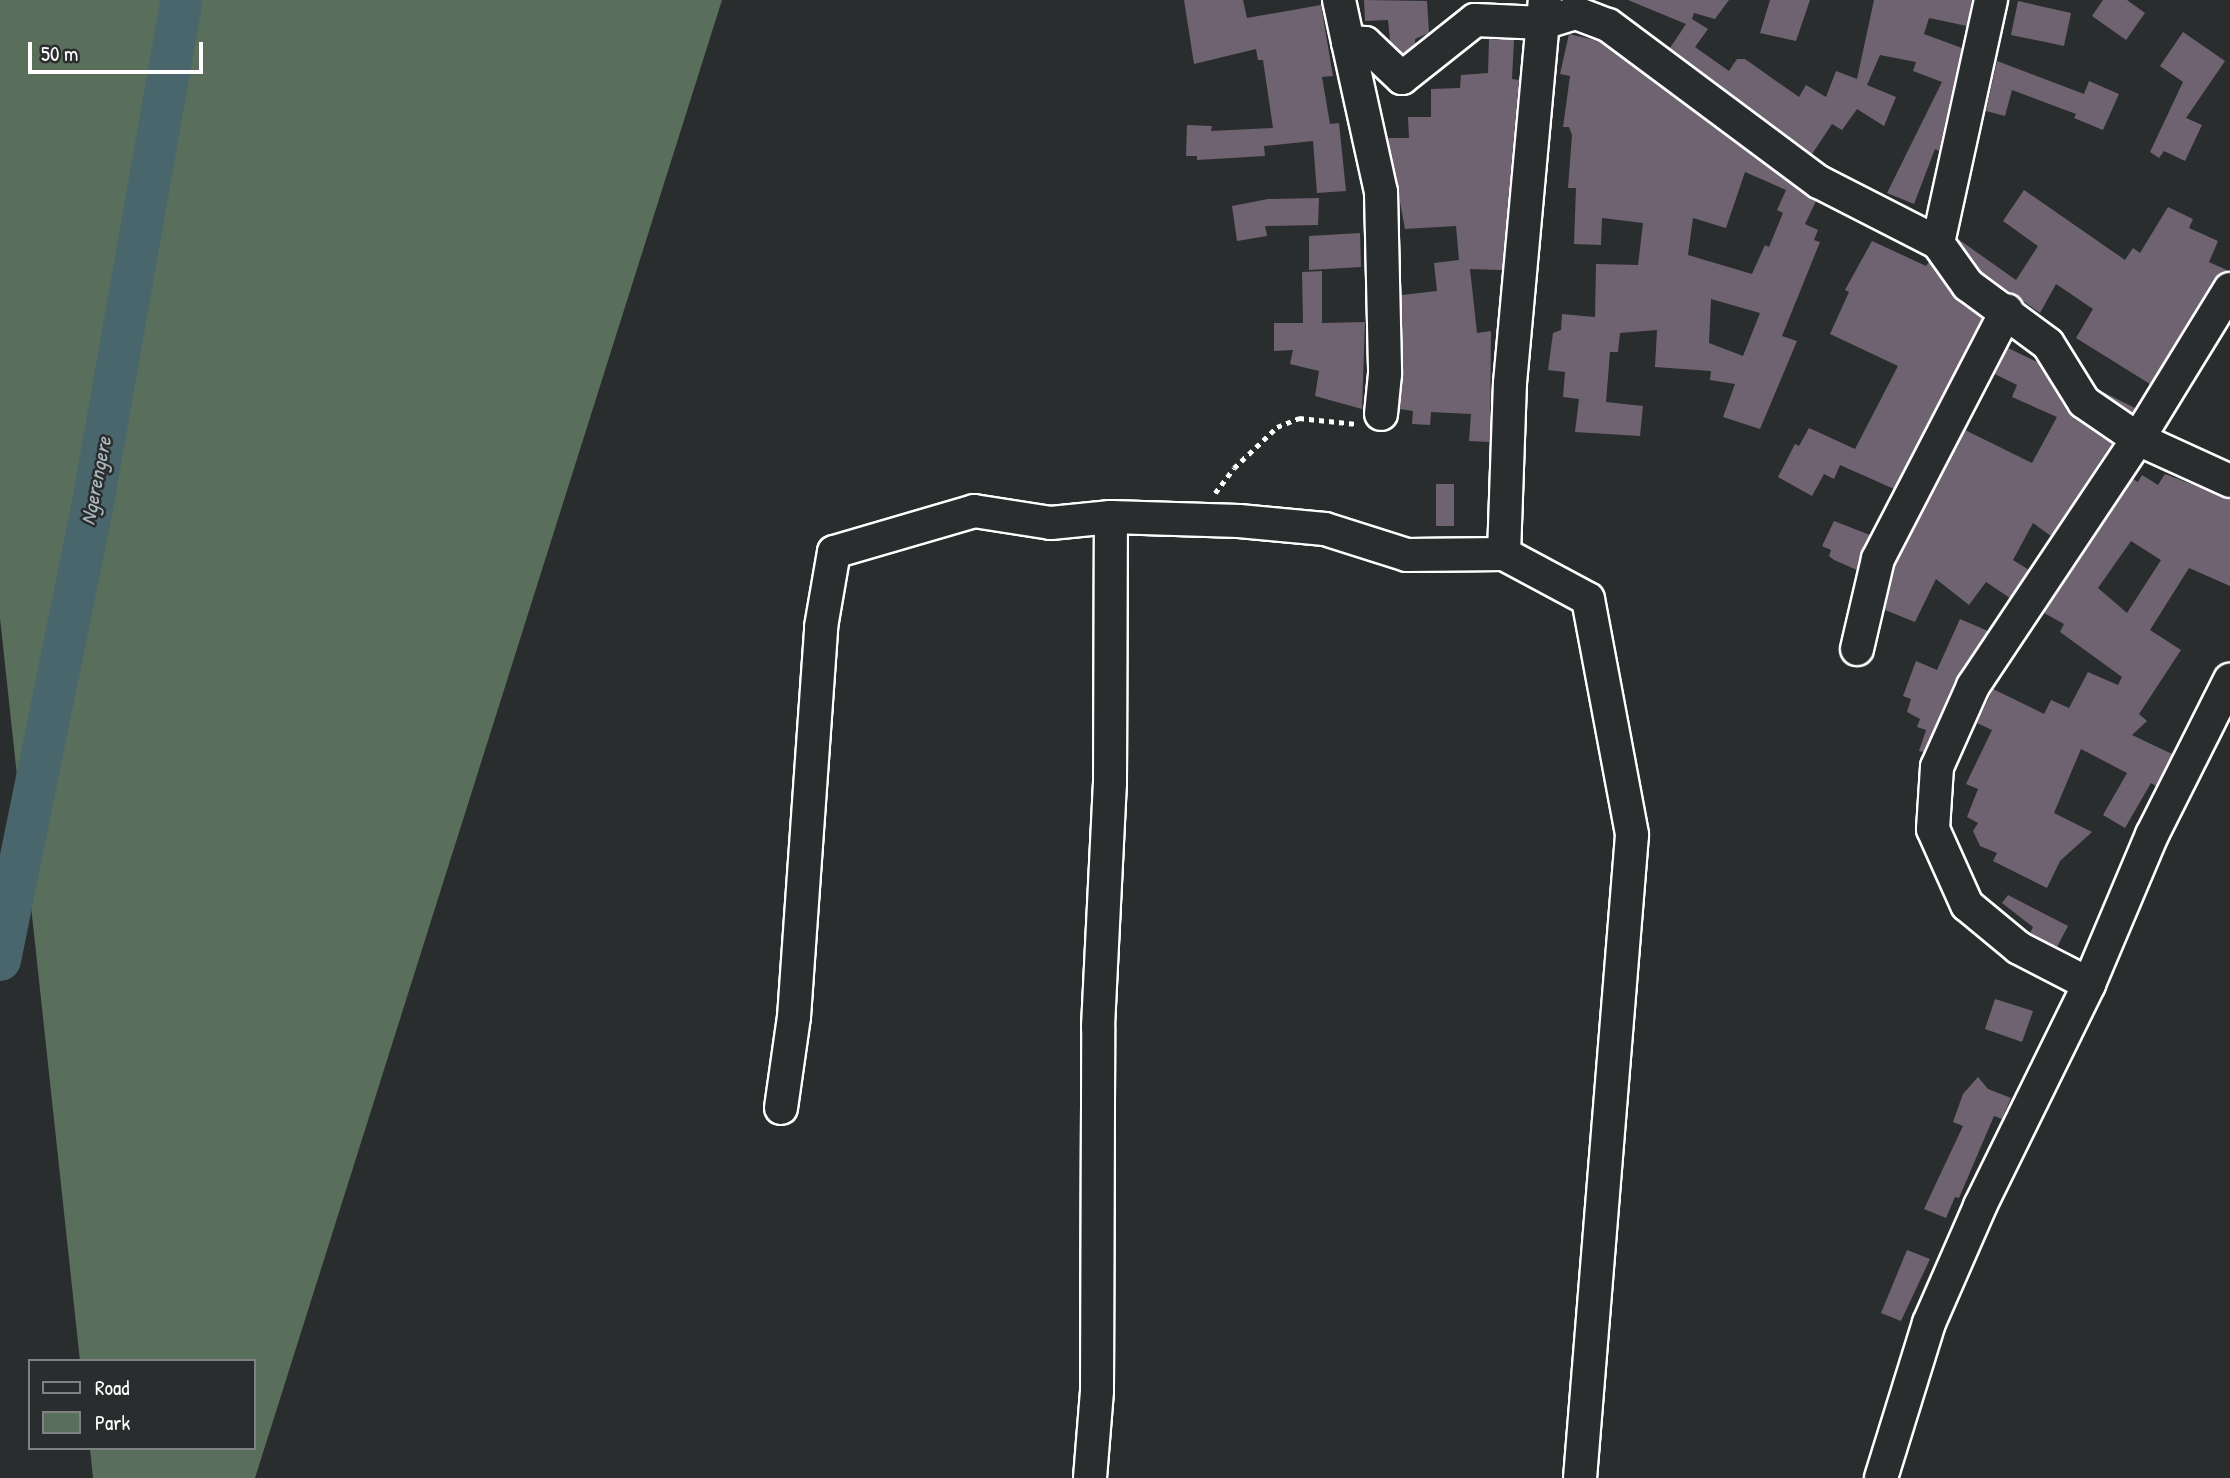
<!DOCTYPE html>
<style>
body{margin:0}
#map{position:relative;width:2230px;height:1478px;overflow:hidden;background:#2a2d2e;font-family:"Patrick Hand",sans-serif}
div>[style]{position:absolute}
.green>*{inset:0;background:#596f5b}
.river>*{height:42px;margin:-21px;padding:0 21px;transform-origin:21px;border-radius:21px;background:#49666d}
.building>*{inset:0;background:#6f6371}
.path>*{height:4.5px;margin-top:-2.25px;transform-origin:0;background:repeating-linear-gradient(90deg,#fff 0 5px,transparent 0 10px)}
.roads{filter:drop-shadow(2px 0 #fff) drop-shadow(-2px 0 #fff) drop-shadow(0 2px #fff) drop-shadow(0 -2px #fff)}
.minor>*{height:32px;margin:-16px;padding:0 16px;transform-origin:16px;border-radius:16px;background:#2a2d2e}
span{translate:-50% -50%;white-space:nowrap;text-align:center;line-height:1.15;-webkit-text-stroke:5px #2a2d2e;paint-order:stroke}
.water-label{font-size:21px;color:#adbabd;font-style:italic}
.legend{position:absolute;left:28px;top:1359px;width:228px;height:91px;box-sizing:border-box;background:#2a2d2e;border:2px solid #7f8182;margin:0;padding:9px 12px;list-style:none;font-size:21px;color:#fff}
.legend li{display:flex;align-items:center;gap:14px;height:35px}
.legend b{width:35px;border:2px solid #7f8182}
.scale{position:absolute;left:28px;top:42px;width:175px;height:32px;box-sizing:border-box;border:4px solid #fff;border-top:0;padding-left:9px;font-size:21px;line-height:24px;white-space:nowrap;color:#fff;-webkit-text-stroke:5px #2a2d2e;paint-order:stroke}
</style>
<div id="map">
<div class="green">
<div style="clip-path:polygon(0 0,722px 0,255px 1478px,93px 1478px,90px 1448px,254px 1448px,254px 1361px,80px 1361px,0 618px)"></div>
</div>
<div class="river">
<div style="left:0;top:960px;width:479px;rotate:-78.5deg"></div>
<div style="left:95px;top:491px;width:499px;rotate:-80deg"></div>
</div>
<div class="building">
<div style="clip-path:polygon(1184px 0,1243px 0,1247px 18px,1321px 5px,1333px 76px,1322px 77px,1330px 124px,1339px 123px,1346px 191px,1317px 193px,1313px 141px,1264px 146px,1265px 156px,1197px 160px,1197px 156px,1186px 156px,1187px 125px,1212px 126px,1211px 131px,1273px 128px,1263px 60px,1258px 60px,1256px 49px,1194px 64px)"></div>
<div style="clip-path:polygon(1364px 0,1427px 1px,1429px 33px,1415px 39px,1415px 44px,1403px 54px,1390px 41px,1388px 20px,1365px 21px)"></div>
<div style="clip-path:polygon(1628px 0,1729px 0,1715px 19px,1694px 13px,1692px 19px,1708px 29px,1695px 47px,1729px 71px,1737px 59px,1745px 59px,1799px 97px,1806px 85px,1826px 97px,1836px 71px,1857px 79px,1874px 0,1972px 0,1967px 26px,1929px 18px,1924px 34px,1962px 48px,1939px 151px,1935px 149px,1914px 204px,1887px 193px,1942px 82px,1913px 71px,1916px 62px,1880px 55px,1867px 85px,1896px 97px,1884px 126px,1857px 109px,1842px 130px,1832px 124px,1812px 154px,1670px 48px,1686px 24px)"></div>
<div style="clip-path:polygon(1770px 0,1810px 0,1796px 41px,1760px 33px)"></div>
<div style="clip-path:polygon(2103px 0,2127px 0,2145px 13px,2126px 40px,2092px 16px)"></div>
<div style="clip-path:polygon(2018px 1px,2071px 13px,2064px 46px,2011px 35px)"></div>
<div style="clip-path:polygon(2183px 32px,2225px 61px,2186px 118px,2202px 125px,2185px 161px,2164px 151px,2159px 158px,2150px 152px,2183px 82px,2160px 66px)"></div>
<div style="clip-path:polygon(evenodd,1569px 34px,1599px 41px,1816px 201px,1805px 224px,1818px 230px,1814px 240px,1820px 242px,1782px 336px,1797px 341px,1760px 429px,1723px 417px,1735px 384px,1710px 380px,1711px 371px,1655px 367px,1657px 330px,1620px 333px,1618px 352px,1610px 352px,1606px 402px,1643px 406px,1640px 436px,1575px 432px,1579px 399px,1563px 397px,1565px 372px,1548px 370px,1553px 333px,1561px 330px,1562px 314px,1595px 317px,1596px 264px,1638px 265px,1643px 223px,1602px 218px,1601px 245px,1574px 244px,1576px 188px,1568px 188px,1572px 135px,1569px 127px,1563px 127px,1570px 76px,1560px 74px,1569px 34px,1745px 172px,1786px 190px,1777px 210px,1783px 213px,1769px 247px,1765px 245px,1752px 274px,1688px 255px,1693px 218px,1726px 228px,1745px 172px,1569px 34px,1711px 299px,1760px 313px,1743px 356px,1709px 343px,1711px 299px)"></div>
<div style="clip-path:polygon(1489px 39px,1514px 40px,1512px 79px,1519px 80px,1502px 270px,1470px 269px,1477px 333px,1491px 331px,1490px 442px,1469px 441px,1471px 414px,1431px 412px,1430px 425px,1412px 424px,1413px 411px,1400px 409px,1402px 295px,1437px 291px,1434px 263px,1459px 260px,1456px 226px,1405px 229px,1388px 138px,1409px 138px,1408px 117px,1431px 117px,1431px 89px,1460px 88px,1461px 75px,1488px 73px)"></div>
<div style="clip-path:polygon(1997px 61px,2084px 94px,2089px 81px,2119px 94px,2103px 130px,2074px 118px,2076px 114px,2012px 90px,2005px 116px,1986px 111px)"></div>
<div style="clip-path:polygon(2024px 190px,2125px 260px,2133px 248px,2140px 253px,2168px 207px,2193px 219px,2189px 228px,2218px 241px,2209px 262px,2229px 271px,2214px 279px,2150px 384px,2076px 338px,2093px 309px,2056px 284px,2040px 313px,1981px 272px,1958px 239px,2016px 280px,2038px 246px,2003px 221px)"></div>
<div style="clip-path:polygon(1319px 198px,1318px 225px,1265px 226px,1267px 236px,1237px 241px,1232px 206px,1268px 199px)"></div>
<div style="clip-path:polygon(1360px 233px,1361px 267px,1309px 270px,1309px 236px)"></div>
<div style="clip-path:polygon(1872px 241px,1926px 266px,1929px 262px,1953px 296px,1982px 318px,1894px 489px,1840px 465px,1834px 479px,1824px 474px,1812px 496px,1778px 477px,1795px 444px,1799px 446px,1809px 428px,1855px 449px,1898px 366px,1830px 334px,1849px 292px,1845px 290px)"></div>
<div style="clip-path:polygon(1322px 271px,1322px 323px,1365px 322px,1362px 409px,1315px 396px,1319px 371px,1290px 364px,1293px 350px,1274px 351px,1274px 323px,1303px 323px,1302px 272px)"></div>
<div style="clip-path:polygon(2008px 348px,2037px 362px,2069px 412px,2112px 443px,2051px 536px,2033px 523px,2013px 560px,2029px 570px,2010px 598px,1986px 582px,1969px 605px,1936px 579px,1915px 622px,1885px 610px,1895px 565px,1965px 430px,2032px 463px,2057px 417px,2012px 397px,2017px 385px,1995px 374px)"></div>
<div style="clip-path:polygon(2097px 389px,2135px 408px,2132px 413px)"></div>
<div style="clip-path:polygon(evenodd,2165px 474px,2230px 499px,2230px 586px,2189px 568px,2150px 630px,2181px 650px,2139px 714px,2147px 721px,2132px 735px,2172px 754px,2156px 786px,2151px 783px,2125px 828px,2103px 815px,2127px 773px,2081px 749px,2054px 813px,2092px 832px,2060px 861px,2047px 888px,1993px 861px,1997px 853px,1980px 846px,1973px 831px,1978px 823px,1967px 817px,1978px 789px,1966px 784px,1992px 730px,1977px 723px,1993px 689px,2044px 714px,2051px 700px,2069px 708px,2088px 672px,2118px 685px,2122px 677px,2060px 632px,2064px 624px,2044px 613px,2133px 479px,2138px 482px,2142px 475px,2158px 485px,2165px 474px,2131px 541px,2161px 560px,2127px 613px,2098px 588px,2131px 541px)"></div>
<div style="clip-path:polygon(1436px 484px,1454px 484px,1454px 526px,1436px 526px)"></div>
<div style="clip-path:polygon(1834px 521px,1870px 535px,1857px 570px,1834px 560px,1829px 556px,1831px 550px,1822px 546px)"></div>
<div style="clip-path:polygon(1960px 619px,1988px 631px,1956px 678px,1924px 752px,1919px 751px,1926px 730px,1917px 727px,1920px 719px,1907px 712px,1911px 699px,1903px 696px,1916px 661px,1937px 670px)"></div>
<div style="clip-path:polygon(2008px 895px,2068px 926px,2057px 947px,2030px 933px,2033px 927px,2002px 903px)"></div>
<div style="clip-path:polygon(1995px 999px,2033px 1011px,2022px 1042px,1985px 1029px)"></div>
<div style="clip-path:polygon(1978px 1077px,1988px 1089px,2011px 1098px,2002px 1119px,1994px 1116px,1959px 1198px,1955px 1197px,1946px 1218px,1924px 1209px,1963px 1126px,1953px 1122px,1963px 1094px)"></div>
<div style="clip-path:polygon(1907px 1250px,1930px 1259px,1901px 1321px,1881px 1313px)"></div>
</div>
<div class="path">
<div style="left:1215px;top:493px;width:31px;rotate:-53deg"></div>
<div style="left:1234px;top:468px;width:59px;rotate:-43.6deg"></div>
<div style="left:1277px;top:427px;width:24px;rotate:-22deg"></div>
<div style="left:1299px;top:418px;width:58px;rotate:5.9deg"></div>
</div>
<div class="roads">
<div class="minor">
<div style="left:1339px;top:0;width:43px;rotate:77.9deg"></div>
<div style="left:1348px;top:42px;width:17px;rotate:3deg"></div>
<div style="left:1365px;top:43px;width:51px;rotate:43.4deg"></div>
<div style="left:1402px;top:78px;width:93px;rotate:-38.5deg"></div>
<div style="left:1475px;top:20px;width:68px;rotate:2.5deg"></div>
<div style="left:1543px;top:23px;width:34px;rotate:-17deg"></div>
<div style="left:1576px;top:13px;width:34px;rotate:21deg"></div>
<div style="left:1608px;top:25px;width:263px;rotate:36.7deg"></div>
<div style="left:1819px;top:182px;width:134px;rotate:27.1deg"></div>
<div style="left:1938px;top:243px;width:52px;rotate:54.5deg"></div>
<div style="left:1968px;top:285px;width:99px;rotate:36.4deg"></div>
<div style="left:2048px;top:344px;width:68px;rotate:58.2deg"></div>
<div style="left:2084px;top:402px;width:65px;rotate:34.4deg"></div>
<div style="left:2138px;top:439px;width:101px;rotate:24.5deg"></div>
<div style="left:1348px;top:42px;width:154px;rotate:77.6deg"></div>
<div style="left:1381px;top:192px;width:182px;rotate:88.7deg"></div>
<div style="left:1385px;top:374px;width:40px;rotate:95.7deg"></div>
<div style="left:1938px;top:243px;width:249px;rotate:-77.7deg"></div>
<div style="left:1504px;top:554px;width:95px;rotate:28.2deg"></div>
<div style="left:1588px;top:599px;width:240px;rotate:79.4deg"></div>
<div style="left:1632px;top:835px;width:645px;rotate:94.62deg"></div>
<div style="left:1857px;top:649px;width:92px;rotate:-76.9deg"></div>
<div style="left:1878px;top:559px;width:280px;rotate:-62.6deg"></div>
<div style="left:2089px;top:984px;width:79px;rotate:-152.8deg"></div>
<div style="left:2019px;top:948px;width:67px;rotate:-140.4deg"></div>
<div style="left:1967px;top:905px;width:83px;rotate:-114.1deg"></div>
<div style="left:1933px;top:829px;width:62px;rotate:-86.3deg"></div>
<div style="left:1937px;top:767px;width:89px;rotate:-66deg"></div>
<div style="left:1973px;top:686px;width:297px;rotate:-56.3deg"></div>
<div style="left:2138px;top:439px;width:176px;rotate:-58.5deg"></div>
<div style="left:781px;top:1108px;width:92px;rotate:-81.9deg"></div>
<div style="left:794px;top:1017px;width:391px;rotate:-86deg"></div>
<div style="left:821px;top:627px;width:76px;rotate:-80.2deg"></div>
<div style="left:834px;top:552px;width:146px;rotate:-16.3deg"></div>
<div style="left:974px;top:511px;width:78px;rotate:8.9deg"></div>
<div style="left:1051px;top:523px;width:60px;rotate:-5.7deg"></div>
<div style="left:1111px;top:517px;width:128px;rotate:1.8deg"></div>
<div style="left:1239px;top:521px;width:86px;rotate:5.3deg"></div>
<div style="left:1325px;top:529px;width:86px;rotate:17.6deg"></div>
<div style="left:1407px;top:555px;width:97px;rotate:-0.6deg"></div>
<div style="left:1504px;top:554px;width:171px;rotate:-88deg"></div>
<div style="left:1510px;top:383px;width:385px;rotate:-84.8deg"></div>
<div style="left:1090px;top:1478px;width:87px;rotate:-85.4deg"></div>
<div style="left:1097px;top:1391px;width:364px;rotate:-89.8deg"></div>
<div style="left:1098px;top:1027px;width:243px;rotate:-87.2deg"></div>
<div style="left:1110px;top:784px;width:267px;rotate:-89.8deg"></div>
<div style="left:1881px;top:1478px;width:162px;rotate:-72.8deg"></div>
<div style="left:1929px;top:1323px;width:128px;rotate:-66.4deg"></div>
<div style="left:1980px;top:1206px;width:247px;rotate:-63.8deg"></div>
<div style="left:2089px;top:984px;width:162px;rotate:-67.1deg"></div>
<div style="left:2152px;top:835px;width:174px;rotate:-63.3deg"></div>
</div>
</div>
<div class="water-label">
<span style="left:96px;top:481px;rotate:-79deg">Ngerengere</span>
</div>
<ul class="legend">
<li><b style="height:9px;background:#2a2d2e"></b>Road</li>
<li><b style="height:19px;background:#596f5b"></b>Park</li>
</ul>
<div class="scale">50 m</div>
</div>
